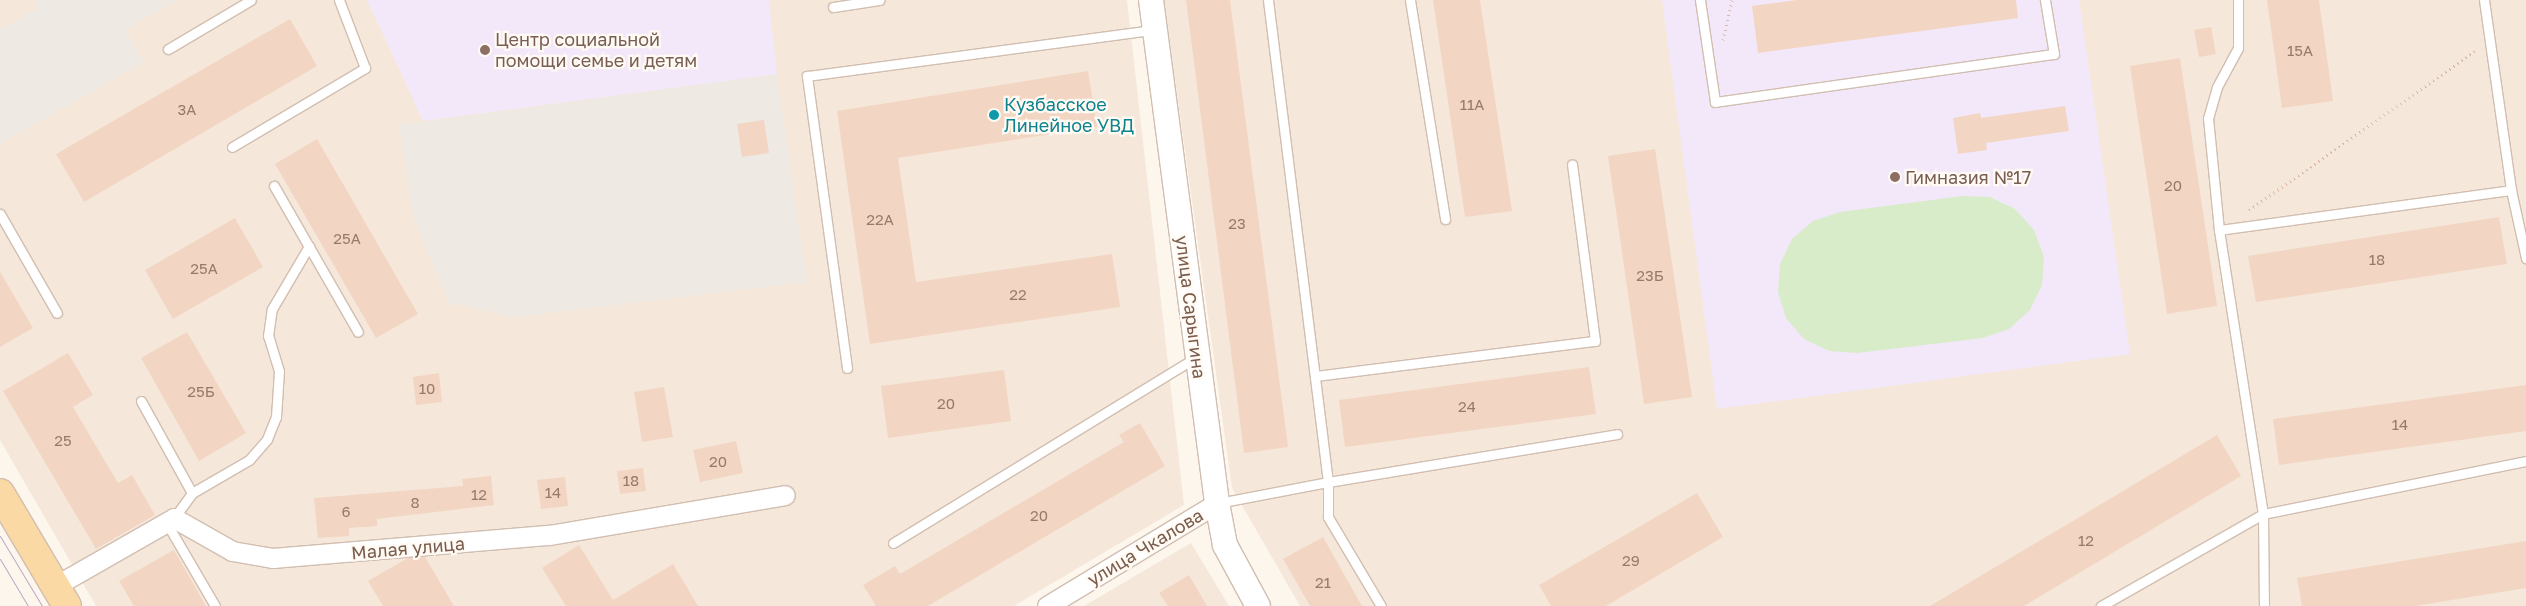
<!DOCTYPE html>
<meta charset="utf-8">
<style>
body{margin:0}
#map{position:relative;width:2526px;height:606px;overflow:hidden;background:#fdf6ec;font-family:"Golos Text",sans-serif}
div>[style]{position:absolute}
.residential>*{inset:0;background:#f5e8da}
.industrial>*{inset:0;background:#efe9e4}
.education>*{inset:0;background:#f3e8fa}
.green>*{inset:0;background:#d8ecc9}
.building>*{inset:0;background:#f3d5c3}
.path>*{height:3px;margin-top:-1.5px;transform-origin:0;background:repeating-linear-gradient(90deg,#d9b8a5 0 1px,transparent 0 5px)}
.roads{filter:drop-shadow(1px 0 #d1beb0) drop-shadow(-1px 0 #d1beb0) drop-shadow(0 1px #d1beb0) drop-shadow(0 -1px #d1beb0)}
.service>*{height:9px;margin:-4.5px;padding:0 4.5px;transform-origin:4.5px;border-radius:4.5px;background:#fff}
.minor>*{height:19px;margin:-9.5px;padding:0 9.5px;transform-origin:9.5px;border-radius:9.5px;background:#fff}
.tertiary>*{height:24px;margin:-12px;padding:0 12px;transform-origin:12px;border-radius:12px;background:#fff}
.primary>*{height:28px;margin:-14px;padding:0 14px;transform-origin:14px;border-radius:14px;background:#fbd9a5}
.tram>*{height:1px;margin:-0.5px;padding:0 0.5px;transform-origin:0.5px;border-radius:0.5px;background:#b9a8c9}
.dots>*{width:14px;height:14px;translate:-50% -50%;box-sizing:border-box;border:2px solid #fffaf3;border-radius:50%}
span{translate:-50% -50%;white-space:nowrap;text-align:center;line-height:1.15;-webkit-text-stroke:4.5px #fffaf3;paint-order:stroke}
.number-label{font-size:15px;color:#987a6a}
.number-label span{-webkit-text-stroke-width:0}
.education-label{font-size:18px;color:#785e54}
.left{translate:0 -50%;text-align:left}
.culture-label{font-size:18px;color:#0d838f}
.street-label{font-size:18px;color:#7a5c4d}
</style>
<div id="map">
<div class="residential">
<div style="clip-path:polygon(0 0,1127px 0,1184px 505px,1014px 606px,96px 606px,0 440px)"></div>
<div style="clip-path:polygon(1164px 0,2526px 0,2526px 606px,1300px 606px,1232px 488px)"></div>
<div style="clip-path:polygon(1191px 543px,1229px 606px,1084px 606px)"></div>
</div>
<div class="industrial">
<div style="clip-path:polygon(34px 0,177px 0,125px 30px,144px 62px,0 144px,0 30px,38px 8px)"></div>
<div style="clip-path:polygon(777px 74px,807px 282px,514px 317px,449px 303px,413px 217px,399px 125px)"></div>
</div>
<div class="education">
<div style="clip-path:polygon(367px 0,769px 0,777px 74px,423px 121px)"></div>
<div style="clip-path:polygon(1662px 0,2079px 0,2130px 354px,1717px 409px)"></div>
</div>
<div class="green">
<div style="clip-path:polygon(1962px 196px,1990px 197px,2015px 209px,2034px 230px,2044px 257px,2042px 285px,2030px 310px,2009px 329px,1983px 338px,1857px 353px,1829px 351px,1804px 339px,1786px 318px,1778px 292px,1780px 264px,1792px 239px,1813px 221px,1840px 212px)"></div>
</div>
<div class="building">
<div style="clip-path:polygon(1186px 0,1230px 0,1288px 447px,1244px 453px)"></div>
<div style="clip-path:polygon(1433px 0,1480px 0,1512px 211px,1465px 217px)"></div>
<div style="clip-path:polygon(1797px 0,2016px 0,2018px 18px,1758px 53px,1752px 6px)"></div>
<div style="clip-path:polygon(2267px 0,2319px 0,2333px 101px,2282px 108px)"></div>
<div style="clip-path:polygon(290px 19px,317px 66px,84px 202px,56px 154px)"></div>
<div style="clip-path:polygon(2211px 27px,2216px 54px,2199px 57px,2194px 30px)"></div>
<div style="clip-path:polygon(2180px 58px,2217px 306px,2167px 314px,2130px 66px)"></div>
<div style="clip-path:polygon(1088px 71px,1097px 127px,898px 158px,916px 282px,1112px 254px,1120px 307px,870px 344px,837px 111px)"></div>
<div style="clip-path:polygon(2065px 106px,2069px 131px,1986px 143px,1987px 150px,1958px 154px,1953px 118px,1980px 113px,1981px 118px)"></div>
<div style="clip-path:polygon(764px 120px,769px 153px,742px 157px,737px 124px)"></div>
<div style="clip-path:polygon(317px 139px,418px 314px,376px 338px,275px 164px)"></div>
<div style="clip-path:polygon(1655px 149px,1692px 397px,1644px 404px,1608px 156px)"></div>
<div style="clip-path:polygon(2499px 217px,2507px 264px,2256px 302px,2248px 256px)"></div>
<div style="clip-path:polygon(235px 218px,263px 267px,173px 319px,145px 270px)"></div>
<div style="clip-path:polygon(0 272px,33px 328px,0 347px)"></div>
<div style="clip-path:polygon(187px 332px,246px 433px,199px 461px,141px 358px)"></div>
<div style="clip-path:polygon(68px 353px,93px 395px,73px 407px,118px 483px,132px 475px,155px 515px,96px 549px,3px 391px)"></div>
<div style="clip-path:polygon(1589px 367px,1596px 414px,1345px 447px,1339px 400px)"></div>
<div style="clip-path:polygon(1004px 370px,1011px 421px,888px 438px,881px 386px)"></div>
<div style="clip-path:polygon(439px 373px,442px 402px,416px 405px,413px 377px)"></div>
<div style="clip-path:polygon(2526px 385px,2526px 431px,2279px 465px,2273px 419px)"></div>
<div style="clip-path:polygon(664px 387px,673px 437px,642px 442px,634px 392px)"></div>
<div style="clip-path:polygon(1140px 423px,1165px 466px,928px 606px,876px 606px,863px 585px,895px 566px,900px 574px,1124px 442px,1119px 435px)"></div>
<div style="clip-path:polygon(2217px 435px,2241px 476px,2024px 606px,1930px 606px)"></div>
<div style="clip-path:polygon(736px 441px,743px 473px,700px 482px,693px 450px)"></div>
<div style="clip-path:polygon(643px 468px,646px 491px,620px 494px,617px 471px)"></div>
<div style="clip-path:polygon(491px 476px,494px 505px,377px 519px,377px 526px,349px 528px,349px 536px,318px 538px,314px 498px,463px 486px,462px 479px)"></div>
<div style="clip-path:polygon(565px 477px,568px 506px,541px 509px,537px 480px)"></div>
<div style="clip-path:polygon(1697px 493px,1723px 537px,1606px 606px,1551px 606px,1539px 585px)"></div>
<div style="clip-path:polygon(1323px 537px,1362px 606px,1310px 606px,1283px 559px)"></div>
<div style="clip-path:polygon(2526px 541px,2526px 588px,2415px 606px,2302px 606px,2297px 578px)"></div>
<div style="clip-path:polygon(579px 545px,613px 600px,673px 564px,698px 606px,566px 606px,542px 568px)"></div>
<div style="clip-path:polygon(174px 550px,206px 606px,134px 606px,119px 581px)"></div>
<div style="clip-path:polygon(425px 557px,454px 606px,383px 606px,368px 581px,408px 558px)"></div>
<div style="clip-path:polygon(1189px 575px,1207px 606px,1168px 606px,1159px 593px)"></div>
</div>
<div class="path">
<div style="left:1723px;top:40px;width:41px;rotate:-77.3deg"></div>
<div style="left:2249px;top:210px;width:276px;rotate:-35.1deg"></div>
</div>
<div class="roads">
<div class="service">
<div style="left:1410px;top:0;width:222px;rotate:80.9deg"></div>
<div style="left:1700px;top:0;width:103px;rotate:81.6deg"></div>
<div style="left:1715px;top:102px;width:342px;rotate:-8.1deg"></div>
<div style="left:2054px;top:54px;width:55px;rotate:-99.5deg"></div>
<div style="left:2238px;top:0;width:48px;rotate:90deg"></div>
<div style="left:2238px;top:48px;width:44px;rotate:118.3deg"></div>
<div style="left:2217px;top:87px;width:32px;rotate:106deg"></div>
<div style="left:2208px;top:118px;width:113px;rotate:84.4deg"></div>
<div style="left:2219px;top:230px;width:287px;rotate:81.2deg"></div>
<div style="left:2263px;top:514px;width:92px;rotate:89.4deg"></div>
<div style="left:2484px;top:0;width:192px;rotate:81.9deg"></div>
<div style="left:2511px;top:190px;width:70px;rotate:77.6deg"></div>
<div style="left:833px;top:7px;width:47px;rotate:-8.7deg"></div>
<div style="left:168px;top:49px;width:96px;rotate:-30.6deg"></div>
<div style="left:232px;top:147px;width:155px;rotate:-30.7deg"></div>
<div style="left:365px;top:68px;width:73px;rotate:-110.9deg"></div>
<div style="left:274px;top:186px;width:168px;rotate:60.1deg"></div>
<div style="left:0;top:214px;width:114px;rotate:60.1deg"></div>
<div style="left:2219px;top:230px;width:295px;rotate:-7.8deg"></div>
<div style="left:847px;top:368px;width:295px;rotate:-97.8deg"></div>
<div style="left:807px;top:76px;width:350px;rotate:-7.6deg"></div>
<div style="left:1316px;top:376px;width:281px;rotate:-7.2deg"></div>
<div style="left:1595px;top:341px;width:178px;rotate:-97.4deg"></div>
<div style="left:141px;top:401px;width:105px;rotate:61deg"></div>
<div style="left:1218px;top:503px;width:112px;rotate:-10.8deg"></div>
<div style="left:1328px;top:482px;width:486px;rotate:-97.1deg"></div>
<div style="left:174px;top:518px;width:31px;rotate:-54deg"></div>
<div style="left:192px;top:493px;width:66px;rotate:-30.1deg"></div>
<div style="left:249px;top:460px;width:28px;rotate:-49deg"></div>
<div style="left:267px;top:439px;width:24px;rotate:-68deg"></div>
<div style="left:276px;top:417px;width:46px;rotate:-86.3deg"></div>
<div style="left:279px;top:371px;width:37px;rotate:-107deg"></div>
<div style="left:268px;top:336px;width:27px;rotate:-82deg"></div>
<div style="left:272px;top:309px;width:73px;rotate:-59.6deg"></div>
<div style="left:166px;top:522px;width:97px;rotate:59.7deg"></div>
<div style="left:893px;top:543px;width:354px;rotate:-31.5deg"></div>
<div style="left:1381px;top:606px;width:104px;rotate:-120.8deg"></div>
<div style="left:1328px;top:517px;width:35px;rotate:-90deg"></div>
<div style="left:1328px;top:482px;width:293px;rotate:-9.4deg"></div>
<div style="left:2101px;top:606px;width:186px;rotate:-29.6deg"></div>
<div style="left:2263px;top:514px;width:268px;rotate:-11.4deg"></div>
</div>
<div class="minor">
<div style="left:55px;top:586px;width:137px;rotate:-29.7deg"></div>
<div style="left:174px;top:518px;width:67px;rotate:29.6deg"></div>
<div style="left:232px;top:551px;width:42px;rotate:9.7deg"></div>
<div style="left:273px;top:558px;width:277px;rotate:-4.8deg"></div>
<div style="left:549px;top:535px;width:239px;rotate:-9.6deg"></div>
<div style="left:1047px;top:606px;width:199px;rotate:-31.2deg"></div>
</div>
<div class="tertiary">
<div style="left:1151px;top:0;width:507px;rotate:82.52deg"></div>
<div style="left:1217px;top:503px;width:43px;rotate:79.2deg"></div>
<div style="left:1225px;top:545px;width:69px;rotate:61.6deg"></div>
</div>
<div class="primary">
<div style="left:0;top:493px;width:131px;rotate:59.3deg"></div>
</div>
</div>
<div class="tram">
<div style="left:0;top:536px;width:82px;rotate:59deg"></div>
<div style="left:0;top:559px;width:55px;rotate:59.2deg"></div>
</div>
<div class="dots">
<div style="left:485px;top:50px;background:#8d6e63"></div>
<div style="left:994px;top:115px;background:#0f9aa8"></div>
<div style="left:1895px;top:177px;background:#8d6e63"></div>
</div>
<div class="number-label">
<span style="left:2300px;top:51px">15А</span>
<span style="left:1472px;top:105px">11А</span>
<span style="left:187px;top:110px">3А</span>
<span style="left:2173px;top:186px">20</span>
<span style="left:880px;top:220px">22А</span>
<span style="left:1237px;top:224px">23</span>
<span style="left:347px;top:239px">25А</span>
<span style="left:2377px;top:260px">18</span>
<span style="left:204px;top:269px">25А</span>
<span style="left:1650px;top:276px">23Б</span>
<span style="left:1018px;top:295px">22</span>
<span style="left:427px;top:389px">10</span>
<span style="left:201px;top:392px">25Б</span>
<span style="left:946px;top:404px">20</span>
<span style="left:1467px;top:407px">24</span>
<span style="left:2400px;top:425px">14</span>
<span style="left:63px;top:441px">25</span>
<span style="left:718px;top:462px">20</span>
<span style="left:631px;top:481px">18</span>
<span style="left:553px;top:493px">14</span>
<span style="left:479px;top:495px">12</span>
<span style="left:415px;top:503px">8</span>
<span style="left:346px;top:512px">6</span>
<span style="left:1039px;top:516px">20</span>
<span style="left:2086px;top:541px">12</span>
<span style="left:1631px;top:561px">29</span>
<span style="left:1323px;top:583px">21</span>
</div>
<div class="education-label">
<span class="left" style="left:495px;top:50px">Центр социальной<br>помощи семье и детям</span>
<span class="left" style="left:1905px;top:177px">Гимназия №17</span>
</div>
<div class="culture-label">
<span class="left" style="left:1004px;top:115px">Кузбасское<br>Линейное УВД</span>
</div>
<div class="street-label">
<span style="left:1191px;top:307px;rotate:83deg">улица Сарыгина</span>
<span style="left:1145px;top:547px;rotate:-31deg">улица Чкалова</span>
<span style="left:408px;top:548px;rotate:-5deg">Малая улица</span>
</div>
</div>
